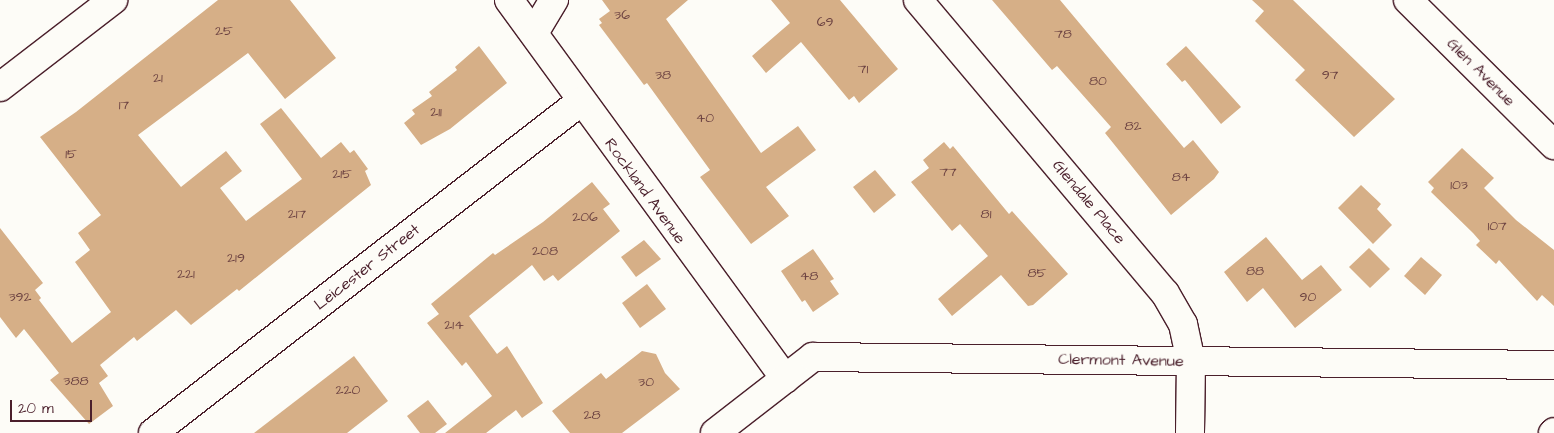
<!DOCTYPE html>
<style>
body{margin:0}
#map{position:relative;width:1554px;height:433px;overflow:hidden;background:#fdfcf7;font-family:"Architects Daughter",sans-serif}
div>[style]{position:absolute}
.building>*{inset:0;background:#d6af87}
.roads{filter:drop-shadow(1px 0 #4a1f2b) drop-shadow(-1px 0 #4a1f2b) drop-shadow(0 1px #4a1f2b) drop-shadow(0 -1px #4a1f2b)}
.minor>*{height:28px;margin:-14px;padding:0 14px;transform-origin:14px;border-radius:14px;background:#fdfcf7}
.tertiary>*{height:28px;margin:-14px;padding:0 14px;transform-origin:14px;border-radius:14px;background:#fdfcf7}
span{translate:-50% -50%;white-space:nowrap;text-align:center;line-height:1.15;-webkit-text-stroke:4.5px #fdfcf7;paint-order:stroke}
.number-label{font-size:14px;color:#6d4342}
.number-label span{-webkit-text-stroke-width:0}
.street-label{font-size:16px;color:#4a1f2b}
.scale{position:absolute;left:10px;top:400px;width:82px;height:22px;box-sizing:border-box;border:2px solid #4a1f2b;border-top:0;padding-left:6px;font-size:15px;line-height:18px;white-space:nowrap;color:#4a1f2b;-webkit-text-stroke:4px #fdfcf7;paint-order:stroke}
</style>
<div id="map">
<div class="building">
<div style="clip-path:polygon(218px 0,290px 0,336px 58px,285px 99px,248px 53px,138px 135px,181px 187px,226px 151px,242px 171px,220px 188px,246px 221px,302px 179px,260px 124px,281px 108px,321px 158px,341px 142px,350px 153px,354px 150px,368px 169px,365px 171px,371px 185px,239px 291px,237px 289px,191px 325px,176px 310px,137px 341px,134px 337px,100px 365px,108px 376px,99px 383px,113px 406px,89px 424px,50px 380px,59px 373px,24px 329px,16px 338px,0 317px,0 228px,43px 283px,35px 290px,41px 298px,39px 300px,72px 343px,111px 312px,75px 262px,90px 250px,78px 233px,101px 215px,40px 137px,76px 112px)"></div>
<div style="clip-path:polygon(602px 0,688px 0,666px 19px,761px 153px,798px 126px,816px 150px,766px 187px,789px 216px,751px 244px,700px 177px,710px 170px,647px 83px,644px 85px,599px 25px,602px 23px,599px 19px,610px 11px)"></div>
<div style="clip-path:polygon(771px 0,840px 0,898px 69px,859px 103px,854px 96px,849px 100px,801px 42px,766px 73px,752px 56px,790px 23px)"></div>
<div style="clip-path:polygon(992px 0,1060px 0,1184px 148px,1193px 140px,1219px 172px,1214px 179px,1171px 215px,1105px 133px,1111px 127px,1057px 66px,1052px 70px)"></div>
<div style="clip-path:polygon(1252px 0,1293px 0,1395px 99px,1354px 137px,1295px 80px,1305px 70px,1255px 21px,1264px 11px)"></div>
<div style="clip-path:polygon(479px 46px,507px 83px,450px 129px,421px 145px,404px 123px,415px 114px,412px 110px,432px 96px,429px 92px,457px 70px,455px 67px)"></div>
<div style="clip-path:polygon(1186px 46px,1241px 107px,1221px 124px,1185px 80px,1182px 82px,1166px 64px)"></div>
<div style="clip-path:polygon(944px 142px,950px 149px,953px 146px,1009px 214px,1012px 211px,1068px 274px,1033px 305px,1028px 306px,1001px 275px,952px 316px,938px 299px,988px 256px,960px 224px,952px 231px,911px 182px,929px 168px,923px 160px)"></div>
<div style="clip-path:polygon(1462px 148px,1494px 178px,1484px 188px,1516px 220px,1554px 250px,1554px 306px,1542px 295px,1537px 301px,1499px 260px,1496px 264px,1476px 245px,1480px 241px,1473px 233px,1431px 192px,1434px 188px,1428px 182px)"></div>
<div style="clip-path:polygon(875px 170px,896px 195px,874px 213px,853px 187px)"></div>
<div style="clip-path:polygon(592px 182px,610px 204px,603px 209px,620px 231px,558px 281px,553px 275px,544px 281px,532px 265px,469px 316px,497px 354px,507px 346px,543px 403px,522px 418px,516px 410px,486px 433px,445px 433px,492px 396px,466px 362px,462px 366px,427px 323px,439px 314px,431px 304px,493px 253px,495px 255px,543px 222px)"></div>
<div style="clip-path:polygon(1361px 185px,1381px 204px,1377px 209px,1392px 225px,1373px 244px,1338px 208px)"></div>
<div style="clip-path:polygon(1266px 237px,1302px 280px,1321px 265px,1342px 290px,1295px 328px,1263px 288px,1247px 302px,1224px 272px)"></div>
<div style="clip-path:polygon(644px 240px,661px 259px,636px 277px,621px 257px)"></div>
<div style="clip-path:polygon(1369px 248px,1390px 269px,1370px 288px,1349px 267px)"></div>
<div style="clip-path:polygon(813px 249px,834px 279px,830px 281px,839px 294px,813px 312px,805px 300px,802px 302px,781px 271px)"></div>
<div style="clip-path:polygon(1421px 257px,1442px 275px,1425px 295px,1404px 276px)"></div>
<div style="clip-path:polygon(647px 284px,666px 309px,640px 328px,622px 303px)"></div>
<div style="clip-path:polygon(642px 351px,656px 354px,665px 373px,680px 389px,622px 433px,570px 433px,552px 411px,601px 373px,606px 379px)"></div>
<div style="clip-path:polygon(354px 356px,388px 401px,347px 433px,254px 433px)"></div>
<div style="clip-path:polygon(428px 400px,447px 424px,435px 433px,420px 433px,407px 416px)"></div>
</div>
<div class="roads">
<div class="minor">
<div style="left:509px;top:0;width:469px;rotate:53.9deg"></div>
<div style="left:918px;top:0;width:383px;rotate:49.9deg"></div>
<div style="left:1165px;top:293px;width:36px;rotate:60deg"></div>
<div style="left:1183px;top:324px;width:38px;rotate:78deg"></div>
<div style="left:1191px;top:361px;width:72px;rotate:90.8deg"></div>
<div style="left:534px;top:33px;width:39px;rotate:-59deg"></div>
<div style="left:0;top:87px;width:143px;rotate:-37.6deg"></div>
<div style="left:153px;top:433px;width:540px;rotate:-37.78deg"></div>
<div style="left:715px;top:433px;width:124px;rotate:-37.8deg"></div>
<div style="left:813px;top:357px;width:741px;rotate:0.62deg"></div>
</div>
<div class="tertiary">
<div style="left:1408px;top:0;width:206px;rotate:44.8deg"></div>
<div style="left:1553px;top:433px;width:1px;rotate:-45deg"></div>
</div>
</div>
<div class="number-label">
<span style="left:622px;top:15px">36</span>
<span style="left:825px;top:22px">69</span>
<span style="left:224px;top:31px">25</span>
<span style="left:1063px;top:34px">78</span>
<span style="left:863px;top:69px">71</span>
<span style="left:663px;top:75px">38</span>
<span style="left:1330px;top:75px">97</span>
<span style="left:158px;top:78px">21</span>
<span style="left:1098px;top:81px">80</span>
<span style="left:124px;top:105px">17</span>
<span style="left:436px;top:112px">211</span>
<span style="left:705px;top:118px">40</span>
<span style="left:1133px;top:126px">82</span>
<span style="left:71px;top:154px">15</span>
<span style="left:948px;top:172px">77</span>
<span style="left:342px;top:174px">215</span>
<span style="left:1181px;top:177px">84</span>
<span style="left:1459px;top:185px">103</span>
<span style="left:297px;top:214px">217</span>
<span style="left:986px;top:214px">81</span>
<span style="left:585px;top:217px">206</span>
<span style="left:1497px;top:226px">107</span>
<span style="left:545px;top:251px">208</span>
<span style="left:236px;top:258px">219</span>
<span style="left:1255px;top:271px">88</span>
<span style="left:1037px;top:273px">85</span>
<span style="left:186px;top:274px">221</span>
<span style="left:809px;top:276px">48</span>
<span style="left:20px;top:297px">392</span>
<span style="left:1308px;top:297px">90</span>
<span style="left:454px;top:325px">214</span>
<span style="left:76px;top:381px">388</span>
<span style="left:646px;top:382px">30</span>
<span style="left:348px;top:390px">220</span>
<span style="left:592px;top:415px">28</span>
</div>
<div class="street-label">
<span style="left:1481px;top:72px;rotate:45deg">Glen Avenue</span>
<span style="left:645px;top:191px;rotate:54deg">Rockland Avenue</span>
<span style="left:1089px;top:202px;rotate:50deg">Glendale Place</span>
<span style="left:367px;top:267px;rotate:-38deg">Leicester Street</span>
<span style="left:1121px;top:360px;rotate:1deg">Clermont Avenue</span>
</div>
<div class="scale">20 m</div>
</div>
